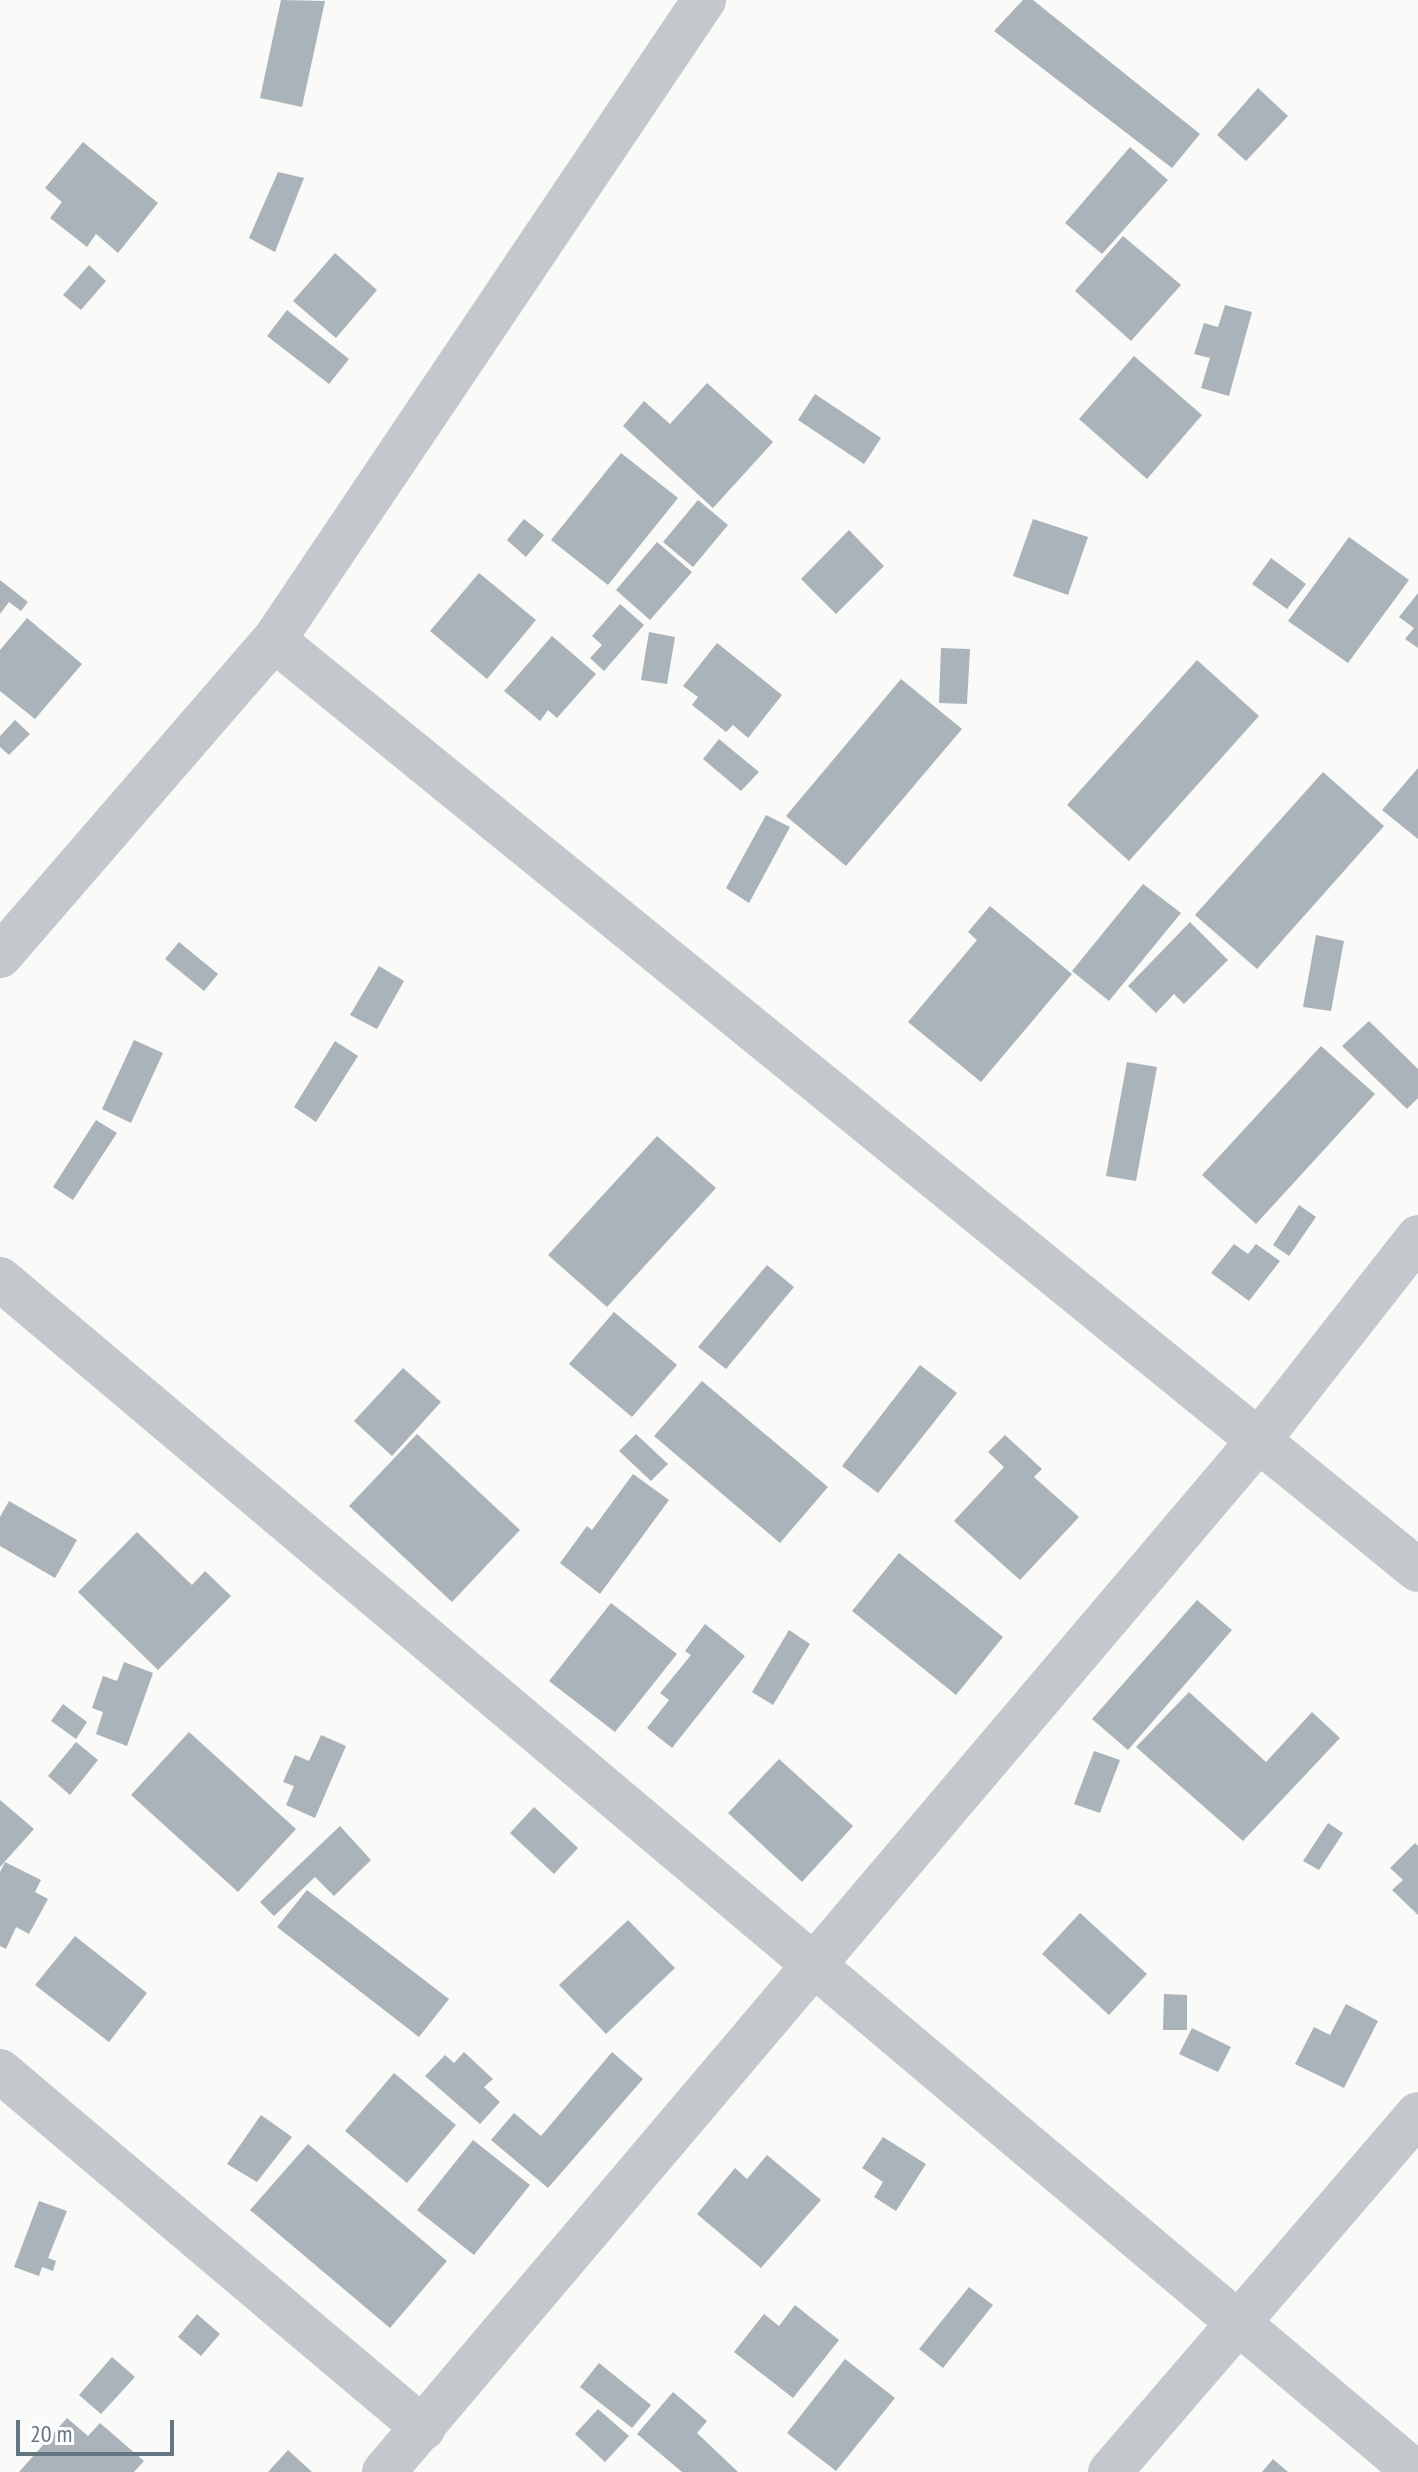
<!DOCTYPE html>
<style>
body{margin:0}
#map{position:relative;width:1418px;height:2472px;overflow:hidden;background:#fafaf8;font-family:"PT Sans Narrow",sans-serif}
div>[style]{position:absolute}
.building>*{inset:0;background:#aab3b9}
.minor>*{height:44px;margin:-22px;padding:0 22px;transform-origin:22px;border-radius:22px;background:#c3c8cc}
span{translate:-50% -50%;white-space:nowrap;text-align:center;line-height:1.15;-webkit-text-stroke:8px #fff;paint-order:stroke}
.scale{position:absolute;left:16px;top:2420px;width:158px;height:36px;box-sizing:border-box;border:4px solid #657683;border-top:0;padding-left:10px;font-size:24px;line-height:28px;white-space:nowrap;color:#657683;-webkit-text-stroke:6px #fff;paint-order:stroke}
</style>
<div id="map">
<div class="building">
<div style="clip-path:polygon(281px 0,325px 1px,302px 107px,260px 98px)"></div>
<div style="clip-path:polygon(1023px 0,1033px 0,1200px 134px,1172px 168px,994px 31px)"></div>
<div style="clip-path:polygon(1258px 88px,1288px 116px,1246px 161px,1217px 135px)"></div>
<div style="clip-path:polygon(83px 142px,158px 203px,118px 253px,96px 234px,87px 247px,50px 218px,62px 202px,45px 188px)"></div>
<div style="clip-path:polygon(1130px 147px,1168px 180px,1102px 254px,1065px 223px)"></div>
<div style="clip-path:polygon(278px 172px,304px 178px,275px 252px,249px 238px)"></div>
<div style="clip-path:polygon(1123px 236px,1181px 285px,1131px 341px,1075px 291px)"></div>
<div style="clip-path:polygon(335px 253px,377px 290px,336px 338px,293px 301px)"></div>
<div style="clip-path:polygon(89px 265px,106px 281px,81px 310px,63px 295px)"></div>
<div style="clip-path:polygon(1225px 305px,1252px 312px,1229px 396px,1201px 388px,1210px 358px,1194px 354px,1204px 323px,1218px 327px)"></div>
<div style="clip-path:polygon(287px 310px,349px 359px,329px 384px,267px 336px)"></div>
<div style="clip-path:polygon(1134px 356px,1202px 415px,1147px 479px,1079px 419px)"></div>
<div style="clip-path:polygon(707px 383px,773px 442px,713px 508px,623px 426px,644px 401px,670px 424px)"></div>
<div style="clip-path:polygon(815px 394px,881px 438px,864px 464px,798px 420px)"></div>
<div style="clip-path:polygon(621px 453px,678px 498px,608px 585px,551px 540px)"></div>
<div style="clip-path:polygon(698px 500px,728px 525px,693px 567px,663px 542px)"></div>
<div style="clip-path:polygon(524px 519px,544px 535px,526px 557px,507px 540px)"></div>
<div style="clip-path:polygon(1033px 519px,1088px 537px,1068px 595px,1013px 576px)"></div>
<div style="clip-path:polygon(849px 530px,884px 566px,836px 614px,801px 579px)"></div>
<div style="clip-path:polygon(1349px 537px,1409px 580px,1348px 663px,1288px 621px)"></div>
<div style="clip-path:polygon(657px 542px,692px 572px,650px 620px,616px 590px)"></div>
<div style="clip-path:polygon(1271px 558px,1306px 584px,1287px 609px,1252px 584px)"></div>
<div style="clip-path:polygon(479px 573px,536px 620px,487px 679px,430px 631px)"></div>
<div style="clip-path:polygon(0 580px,28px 602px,21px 611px,9px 602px,0 614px)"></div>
<div style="clip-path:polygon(1418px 593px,1418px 648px,1405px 639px,1414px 628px,1399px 617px)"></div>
<div style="clip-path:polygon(620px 604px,644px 625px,604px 671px,590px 658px,602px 645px,592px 636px)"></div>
<div style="clip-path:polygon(27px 618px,82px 664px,35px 719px,0 691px,0 650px)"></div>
<div style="clip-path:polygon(649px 632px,675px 637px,667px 684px,641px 680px)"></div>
<div style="clip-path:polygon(552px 636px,596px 674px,557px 718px,548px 710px,540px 721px,504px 691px)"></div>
<div style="clip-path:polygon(717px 643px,782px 695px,748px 738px,733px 725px,726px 732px,692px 705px,698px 697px,683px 686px)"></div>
<div style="clip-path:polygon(941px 648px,970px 649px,967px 704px,939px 703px)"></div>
<div style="clip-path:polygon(1197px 660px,1259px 716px,1129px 861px,1067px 805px)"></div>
<div style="clip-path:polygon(901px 679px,962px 729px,846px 866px,786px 816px)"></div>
<div style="clip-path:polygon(15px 720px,30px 734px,9px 755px,0 747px,0 736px)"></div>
<div style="clip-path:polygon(719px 739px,759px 772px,741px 791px,703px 759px)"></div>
<div style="clip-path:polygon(1418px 768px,1418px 839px,1382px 810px)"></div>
<div style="clip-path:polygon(1323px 772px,1384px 826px,1257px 969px,1195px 915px)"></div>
<div style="clip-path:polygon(766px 815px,790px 827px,749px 903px,726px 888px)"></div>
<div style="clip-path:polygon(1143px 884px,1181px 913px,1109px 1001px,1072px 971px)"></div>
<div style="clip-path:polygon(990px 906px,1072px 974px,981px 1082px,908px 1022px,977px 940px,968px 932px)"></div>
<div style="clip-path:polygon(1190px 922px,1228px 960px,1184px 1004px,1174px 994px,1156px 1013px,1128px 986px)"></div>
<div style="clip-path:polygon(1316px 935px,1344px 941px,1331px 1011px,1303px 1007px)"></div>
<div style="clip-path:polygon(179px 942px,218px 974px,204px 991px,165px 959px)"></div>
<div style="clip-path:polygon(379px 966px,404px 981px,377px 1029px,350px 1015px)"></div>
<div style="clip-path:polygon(1369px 1021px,1418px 1069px,1418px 1098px,1407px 1109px,1342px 1046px)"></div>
<div style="clip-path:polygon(134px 1040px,163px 1053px,131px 1123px,102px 1109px)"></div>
<div style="clip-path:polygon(335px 1041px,358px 1056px,316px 1122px,294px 1107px)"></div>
<div style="clip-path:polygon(1321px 1046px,1375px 1094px,1256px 1224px,1202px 1175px)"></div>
<div style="clip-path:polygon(1127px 1062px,1157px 1067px,1136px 1181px,1106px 1176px)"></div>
<div style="clip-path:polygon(96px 1120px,117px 1133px,73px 1200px,53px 1187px)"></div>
<div style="clip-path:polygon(657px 1136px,716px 1188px,607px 1307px,548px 1255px)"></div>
<div style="clip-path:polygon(1299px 1205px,1316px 1217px,1289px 1256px,1273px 1245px)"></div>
<div style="clip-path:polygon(1234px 1244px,1248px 1254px,1256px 1244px,1280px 1261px,1249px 1301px,1211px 1273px)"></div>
<div style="clip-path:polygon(767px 1265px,794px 1287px,726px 1369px,698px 1347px)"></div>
<div style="clip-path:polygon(614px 1312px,677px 1365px,632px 1417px,569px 1364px)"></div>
<div style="clip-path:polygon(920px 1365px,957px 1393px,878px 1493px,842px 1466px)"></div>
<div style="clip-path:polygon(403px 1368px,441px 1402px,392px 1456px,354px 1421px)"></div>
<div style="clip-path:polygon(702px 1381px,828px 1487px,780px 1543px,654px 1436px)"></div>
<div style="clip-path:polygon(417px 1434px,520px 1530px,452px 1602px,349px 1506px)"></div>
<div style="clip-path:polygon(636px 1434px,668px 1464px,651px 1481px,619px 1451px)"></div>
<div style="clip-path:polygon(1005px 1435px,1042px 1469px,1034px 1477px,1079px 1517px,1020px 1580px,954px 1521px,1004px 1467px,988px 1452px)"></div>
<div style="clip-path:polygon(633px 1474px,669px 1500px,600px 1594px,560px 1563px,587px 1526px,592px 1530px)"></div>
<div style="clip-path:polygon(9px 1501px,77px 1540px,55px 1578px,0 1546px,0 1517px)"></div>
<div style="clip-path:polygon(137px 1532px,192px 1585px,205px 1571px,231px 1596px,158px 1670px,78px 1592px)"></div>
<div style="clip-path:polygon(899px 1553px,1003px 1637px,956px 1695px,852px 1611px)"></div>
<div style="clip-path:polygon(1197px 1600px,1232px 1630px,1128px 1750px,1092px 1719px)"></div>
<div style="clip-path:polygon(611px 1603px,677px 1654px,615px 1732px,549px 1681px)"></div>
<div style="clip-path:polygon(705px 1624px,745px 1656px,672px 1748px,647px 1728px,669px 1700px,660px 1693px,691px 1655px,685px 1651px)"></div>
<div style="clip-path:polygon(789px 1630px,810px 1644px,773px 1705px,752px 1692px)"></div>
<div style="clip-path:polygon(124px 1662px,153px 1673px,127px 1746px,96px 1734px,103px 1712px,92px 1708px,103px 1676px,117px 1681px)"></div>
<div style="clip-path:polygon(1189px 1692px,1266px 1762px,1312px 1712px,1340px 1738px,1243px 1841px,1136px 1747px)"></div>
<div style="clip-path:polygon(63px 1704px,87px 1722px,76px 1739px,51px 1721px)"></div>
<div style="clip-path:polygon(189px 1732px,296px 1829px,238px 1892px,131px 1795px)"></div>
<div style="clip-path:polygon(321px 1735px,346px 1746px,315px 1818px,286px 1805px,294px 1786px,283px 1782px,295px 1755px,309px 1761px)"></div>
<div style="clip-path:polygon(76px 1742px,98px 1760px,70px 1795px,48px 1776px)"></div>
<div style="clip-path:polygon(1094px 1751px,1120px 1760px,1100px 1813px,1074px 1804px)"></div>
<div style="clip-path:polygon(779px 1759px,853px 1826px,802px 1882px,728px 1813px)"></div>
<div style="clip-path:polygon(0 1800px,34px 1829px,0 1867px)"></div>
<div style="clip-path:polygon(534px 1807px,578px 1848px,554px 1874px,510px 1833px)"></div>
<div style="clip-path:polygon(1328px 1823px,1343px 1833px,1319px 1870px,1303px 1861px)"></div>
<div style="clip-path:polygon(340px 1826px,371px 1860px,334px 1896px,315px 1877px,274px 1916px,260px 1902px)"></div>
<div style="clip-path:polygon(1415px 1843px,1418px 1846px,1418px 1915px,1392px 1890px,1403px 1880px,1390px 1868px)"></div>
<div style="clip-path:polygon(5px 1862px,41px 1880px,35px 1892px,48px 1899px,29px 1934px,16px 1927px,6px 1949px,0 1946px,0 1872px)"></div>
<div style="clip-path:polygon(307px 1890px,449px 1999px,419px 2037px,277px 1927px)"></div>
<div style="clip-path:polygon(1080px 1913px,1147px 1974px,1109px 2015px,1042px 1954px)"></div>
<div style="clip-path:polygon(628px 1920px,675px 1968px,606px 2034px,559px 1985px)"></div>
<div style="clip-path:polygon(75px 1936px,147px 1993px,109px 2042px,35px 1985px)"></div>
<div style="clip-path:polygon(1164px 1994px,1187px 1995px,1187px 2030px,1163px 2030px)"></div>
<div style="clip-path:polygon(1346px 2004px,1378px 2021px,1344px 2088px,1295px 2064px,1314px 2027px,1330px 2035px)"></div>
<div style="clip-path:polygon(1192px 2028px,1231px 2047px,1218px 2072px,1179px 2054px)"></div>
<div style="clip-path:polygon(464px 2052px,493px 2079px,484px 2087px,500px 2102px,480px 2124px,425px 2076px,445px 2055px,454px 2063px)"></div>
<div style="clip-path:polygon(612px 2052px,643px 2079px,548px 2188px,491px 2140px,514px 2113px,541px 2136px)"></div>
<div style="clip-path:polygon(394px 2073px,456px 2125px,407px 2183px,345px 2131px)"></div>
<div style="clip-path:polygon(261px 2115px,292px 2137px,257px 2182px,227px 2164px)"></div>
<div style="clip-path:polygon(883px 2137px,926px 2164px,896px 2211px,874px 2197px,883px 2182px,862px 2168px)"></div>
<div style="clip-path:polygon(473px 2140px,530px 2185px,474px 2255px,417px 2210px)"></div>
<div style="clip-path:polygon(308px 2144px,447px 2261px,390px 2328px,250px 2210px)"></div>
<div style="clip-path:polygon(767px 2155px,821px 2200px,761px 2268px,697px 2214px,735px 2168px,747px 2179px)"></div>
<div style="clip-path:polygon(39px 2201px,67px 2211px,48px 2258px,56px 2261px,53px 2271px,42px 2267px,39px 2276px,14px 2267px)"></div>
<div style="clip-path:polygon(969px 2287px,993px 2305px,943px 2368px,919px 2349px)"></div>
<div style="clip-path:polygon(795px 2305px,839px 2340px,793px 2398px,734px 2352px,764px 2314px,779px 2326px)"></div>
<div style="clip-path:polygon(197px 2314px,220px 2334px,201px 2356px,178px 2337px)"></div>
<div style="clip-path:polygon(112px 2357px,135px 2377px,101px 2414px,79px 2395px)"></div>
<div style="clip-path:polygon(845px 2359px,895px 2398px,836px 2471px,787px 2433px)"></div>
<div style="clip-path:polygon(599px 2363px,651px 2405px,632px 2428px,580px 2387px)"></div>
<div style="clip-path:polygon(673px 2392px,707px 2421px,697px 2433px,738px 2472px,682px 2472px,637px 2434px)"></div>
<div style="clip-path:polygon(598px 2409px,629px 2436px,605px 2462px,575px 2434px)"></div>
<div style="clip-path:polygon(67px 2418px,88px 2436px,100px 2423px,144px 2461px,134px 2472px,19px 2472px)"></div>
<div style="clip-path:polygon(288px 2450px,312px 2472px,268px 2472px)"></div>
<div style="clip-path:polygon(1273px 2459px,1288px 2472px,1262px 2472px)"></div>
</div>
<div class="minor">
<div style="left:274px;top:640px;width:1474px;rotate:39.11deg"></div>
<div style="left:0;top:956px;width:418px;rotate:-49.1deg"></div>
<div style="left:274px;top:640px;width:771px;rotate:-56.1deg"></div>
<div style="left:0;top:1279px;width:1851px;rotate:40.13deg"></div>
<div style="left:0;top:2071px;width:554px;rotate:40.16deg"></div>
<div style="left:384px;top:2472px;width:1353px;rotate:-49.71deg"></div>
<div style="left:1259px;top:1440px;width:258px;rotate:-51.9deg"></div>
<div style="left:1110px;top:2472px;width:472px;rotate:-49.3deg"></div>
</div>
<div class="scale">20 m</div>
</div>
